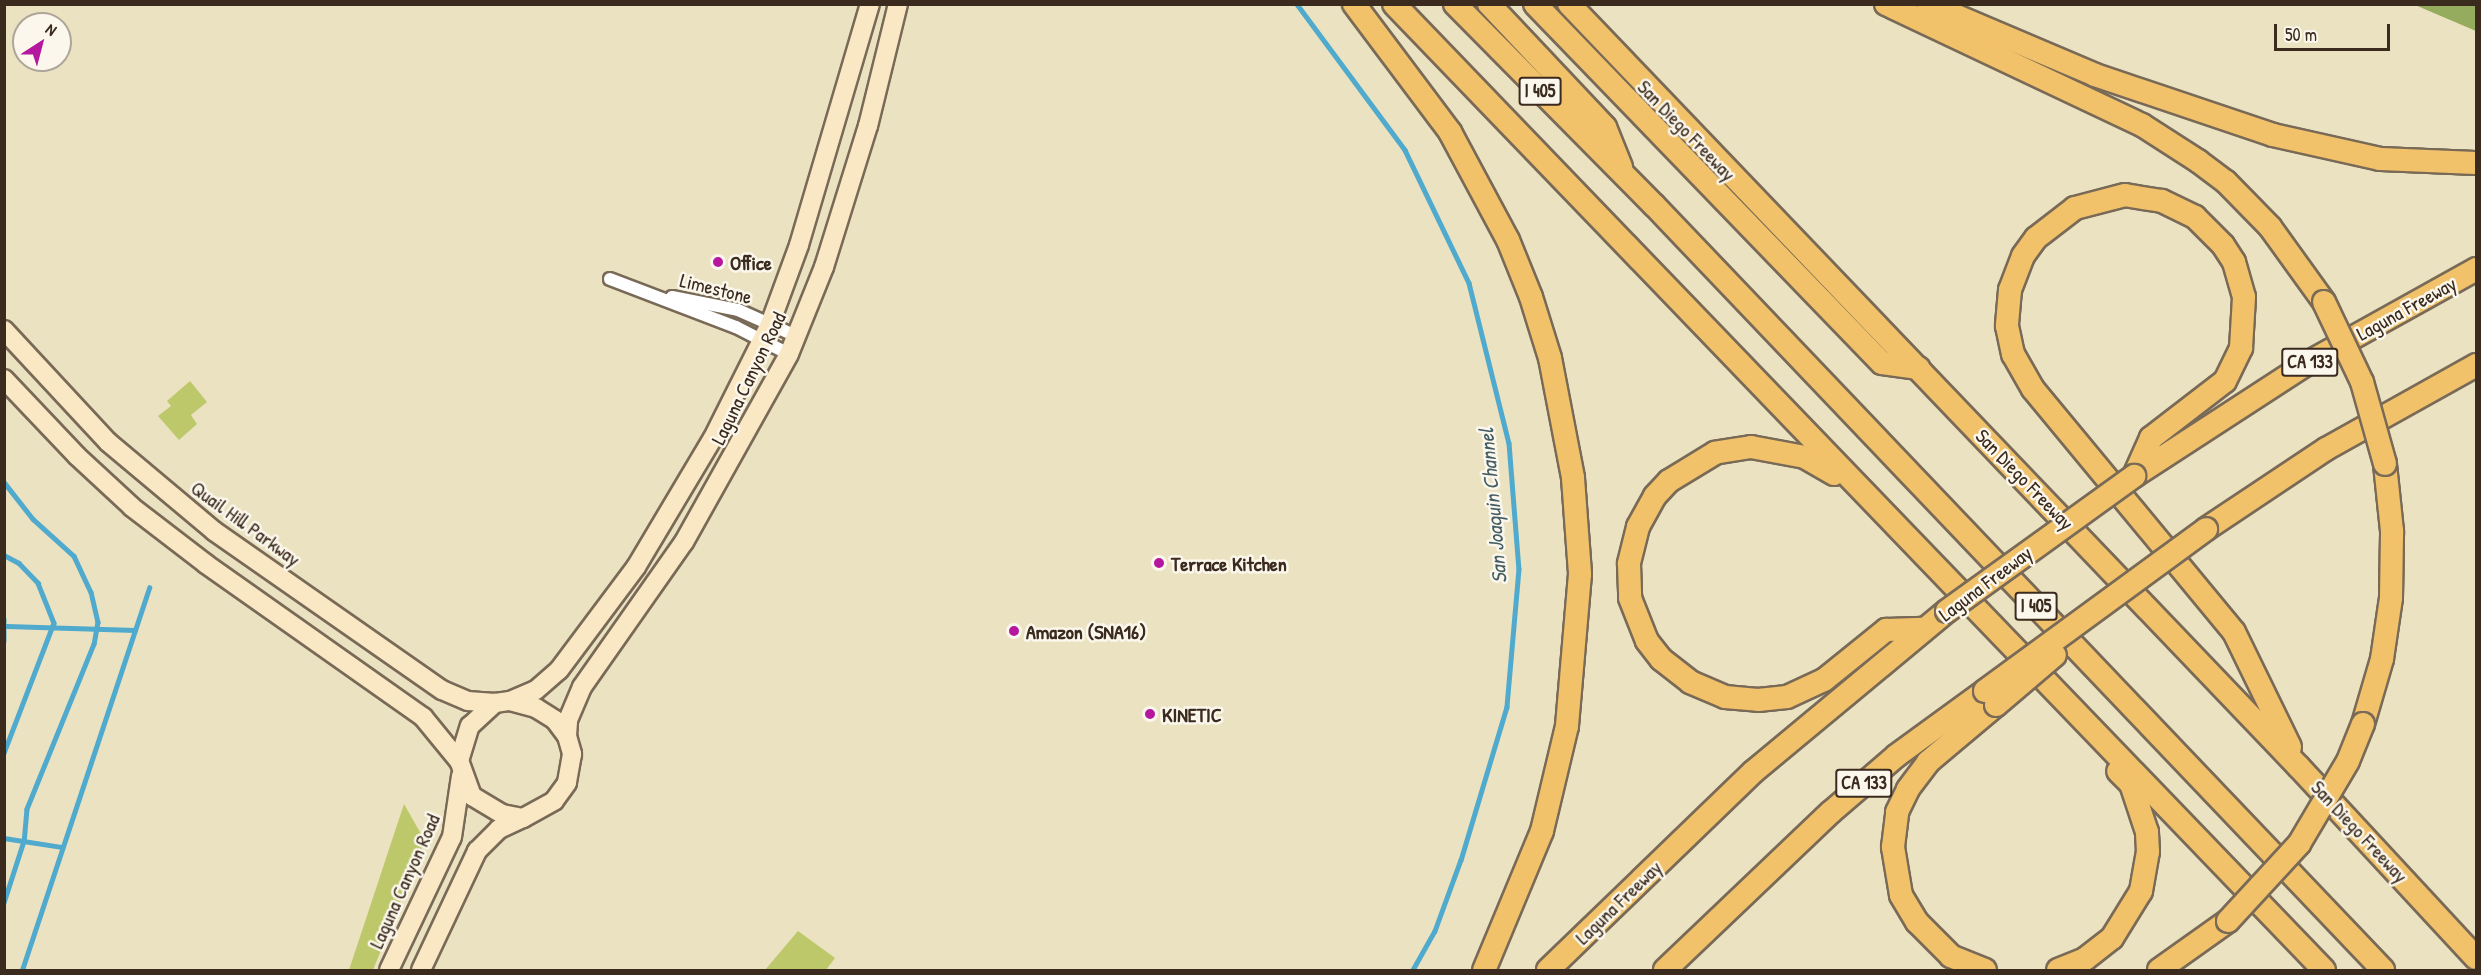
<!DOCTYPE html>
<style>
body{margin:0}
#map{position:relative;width:2481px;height:975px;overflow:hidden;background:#ebe2c1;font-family:"Patrick Hand",sans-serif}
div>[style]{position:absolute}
.green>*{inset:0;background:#bcc86a}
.forest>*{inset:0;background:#95ac5e}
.stream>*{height:4.5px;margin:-2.25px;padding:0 2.25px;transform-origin:2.25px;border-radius:2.25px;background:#4faacd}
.roads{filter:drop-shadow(2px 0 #796a57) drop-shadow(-2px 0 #796a57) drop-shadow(0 2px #796a57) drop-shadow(0 -2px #796a57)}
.minor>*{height:12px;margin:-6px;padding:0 6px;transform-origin:6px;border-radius:6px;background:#fff}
.secondary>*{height:18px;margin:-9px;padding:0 9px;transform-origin:9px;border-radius:9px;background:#fae7c3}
.motorway>*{height:22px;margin:-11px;padding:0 11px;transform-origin:11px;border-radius:11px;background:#f2c26a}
.bridges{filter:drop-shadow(2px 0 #796a57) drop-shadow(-2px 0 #796a57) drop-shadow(0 2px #796a57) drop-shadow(0 -2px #796a57)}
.motorway-bridge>*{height:22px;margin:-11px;padding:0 11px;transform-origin:11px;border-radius:11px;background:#f2c26a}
.dots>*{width:16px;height:16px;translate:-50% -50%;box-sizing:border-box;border:3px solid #fbf7ec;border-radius:50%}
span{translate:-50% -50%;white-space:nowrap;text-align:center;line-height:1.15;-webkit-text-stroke:5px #fbf7ec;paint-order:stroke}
.shield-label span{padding:2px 4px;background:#fbf7ec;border:2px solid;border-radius:4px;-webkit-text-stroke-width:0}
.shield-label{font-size:18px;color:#3b2a1e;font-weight:700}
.street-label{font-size:20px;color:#3b2a1e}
.poi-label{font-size:20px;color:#3b2a1e;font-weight:700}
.left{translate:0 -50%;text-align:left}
.water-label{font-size:21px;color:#435d64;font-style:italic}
.frame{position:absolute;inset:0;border:6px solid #3b2a1e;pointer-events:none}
.north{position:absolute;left:12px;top:12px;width:60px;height:60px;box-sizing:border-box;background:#fbf7ec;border:2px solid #aea59a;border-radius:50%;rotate:36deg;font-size:16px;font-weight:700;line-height:24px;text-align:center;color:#3b2a1e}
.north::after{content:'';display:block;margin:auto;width:21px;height:27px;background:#b5179e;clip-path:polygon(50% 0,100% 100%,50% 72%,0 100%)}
.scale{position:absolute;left:2274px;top:24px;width:116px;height:27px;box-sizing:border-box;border:3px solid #3b2a1e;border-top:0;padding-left:8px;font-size:18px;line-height:21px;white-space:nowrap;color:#3b2a1e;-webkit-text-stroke:4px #fbf7ec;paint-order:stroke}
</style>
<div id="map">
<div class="green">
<div style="clip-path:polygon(190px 381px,207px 402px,191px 415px,197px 424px,179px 440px,158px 416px,171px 406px,167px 401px)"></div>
<div style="clip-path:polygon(404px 804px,425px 841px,373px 970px,349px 970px)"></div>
<div style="clip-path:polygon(798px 931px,835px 958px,826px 970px,765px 970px)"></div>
</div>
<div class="forest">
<div style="clip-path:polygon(2415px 5px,2476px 5px,2476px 31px)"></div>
</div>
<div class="stream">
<div style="left:1297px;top:4px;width:182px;rotate:53.5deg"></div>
<div style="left:1405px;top:150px;width:148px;rotate:64.3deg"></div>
<div style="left:1469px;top:283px;width:165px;rotate:76deg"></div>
<div style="left:1509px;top:443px;width:126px;rotate:85.5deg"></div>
<div style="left:1519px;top:569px;width:139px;rotate:95deg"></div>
<div style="left:1507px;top:707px;width:160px;rotate:106.7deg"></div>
<div style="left:1461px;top:860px;width:76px;rotate:110.1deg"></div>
<div style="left:1435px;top:931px;width:45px;rotate:119.4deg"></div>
<div style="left:4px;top:482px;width:47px;rotate:51.9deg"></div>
<div style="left:33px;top:519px;width:55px;rotate:42.1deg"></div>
<div style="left:74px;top:556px;width:40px;rotate:65deg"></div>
<div style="left:91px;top:592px;width:31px;rotate:77deg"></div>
<div style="left:98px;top:622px;width:22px;rotate:100deg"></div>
<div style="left:94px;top:644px;width:178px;rotate:112.1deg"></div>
<div style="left:27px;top:809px;width:32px;rotate:95deg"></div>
<div style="left:24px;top:841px;width:65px;rotate:107.9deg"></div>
<div style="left:4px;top:555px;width:17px;rotate:28deg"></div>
<div style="left:19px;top:563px;width:28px;rotate:46deg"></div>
<div style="left:38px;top:583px;width:43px;rotate:68.2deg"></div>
<div style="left:54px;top:623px;width:139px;rotate:111deg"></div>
<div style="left:4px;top:619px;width:22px;rotate:90deg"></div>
<div style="left:7px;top:626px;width:128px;rotate:1.8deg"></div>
<div style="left:4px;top:838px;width:59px;rotate:8.8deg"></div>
<div style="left:22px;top:970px;width:403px;rotate:-71.6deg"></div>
</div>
<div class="roads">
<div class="minor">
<div style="left:610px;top:279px;width:135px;rotate:20.9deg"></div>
<div style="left:736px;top:327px;width:59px;rotate:27deg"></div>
<div style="left:672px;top:297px;width:67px;rotate:11.1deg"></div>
<div style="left:738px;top:310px;width:64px;rotate:24.1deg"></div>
</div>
<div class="secondary">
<div style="left:4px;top:330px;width:153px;rotate:47.1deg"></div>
<div style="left:108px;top:442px;width:138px;rotate:40deg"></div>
<div style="left:214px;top:531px;width:278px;rotate:34.9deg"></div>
<div style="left:442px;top:690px;width:28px;rotate:23deg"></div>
<div style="left:468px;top:701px;width:27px;rotate:4deg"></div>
<div style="left:4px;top:379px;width:106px;rotate:46.5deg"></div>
<div style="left:77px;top:456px;width:75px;rotate:42.8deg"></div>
<div style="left:132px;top:507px;width:93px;rotate:37.6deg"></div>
<div style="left:206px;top:564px;width:266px;rotate:35.2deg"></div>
<div style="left:423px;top:717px;width:57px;rotate:50.7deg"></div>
<div style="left:510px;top:701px;width:28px;rotate:-23deg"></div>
<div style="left:536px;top:690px;width:30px;rotate:-41deg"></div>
<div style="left:559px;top:670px;width:129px;rotate:-53.2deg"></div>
<div style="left:636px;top:567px;width:150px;rotate:-59.2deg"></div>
<div style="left:713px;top:438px;width:127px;rotate:-63.4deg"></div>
<div style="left:770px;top:324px;width:84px;rotate:-69.8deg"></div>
<div style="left:799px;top:245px;width:251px;rotate:-73.6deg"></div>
<div style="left:510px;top:701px;width:27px;rotate:15deg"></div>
<div style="left:536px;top:708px;width:22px;rotate:32deg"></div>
<div style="left:555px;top:720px;width:20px;rotate:53deg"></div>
<div style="left:567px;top:736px;width:19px;rotate:74deg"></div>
<div style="left:572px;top:754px;width:29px;rotate:100deg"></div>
<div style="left:567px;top:783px;width:22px;rotate:126deg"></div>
<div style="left:554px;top:801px;width:35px;rotate:151deg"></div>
<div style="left:523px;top:818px;width:21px;rotate:-169deg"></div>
<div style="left:502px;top:814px;width:35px;rotate:-149deg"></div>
<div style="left:472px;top:796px;width:37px;rotate:-110deg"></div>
<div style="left:459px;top:761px;width:37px;rotate:-73deg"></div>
<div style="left:470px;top:726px;width:34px;rotate:-43deg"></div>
<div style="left:495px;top:703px;width:15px;rotate:-8deg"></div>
<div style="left:567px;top:736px;width:16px;rotate:-86deg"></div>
<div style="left:568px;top:720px;width:36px;rotate:-67deg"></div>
<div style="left:582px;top:687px;width:177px;rotate:-54.9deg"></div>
<div style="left:684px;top:542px;width:215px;rotate:-60.8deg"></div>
<div style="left:789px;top:354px;width:94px;rotate:-68.1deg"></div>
<div style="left:824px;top:267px;width:148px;rotate:-72.7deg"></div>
<div style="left:868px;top:126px;width:126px;rotate:-76.2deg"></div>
<div style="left:389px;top:970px;width:147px;rotate:-64.7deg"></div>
<div style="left:452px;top:837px;width:62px;rotate:-81.6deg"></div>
<div style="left:421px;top:970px;width:132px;rotate:-64.8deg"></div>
<div style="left:477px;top:851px;width:31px;rotate:-45deg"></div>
<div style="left:499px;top:829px;width:26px;rotate:-25deg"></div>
</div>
<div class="motorway">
<div style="left:1354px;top:4px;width:160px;rotate:53.1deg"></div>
<div style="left:1450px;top:132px;width:123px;rotate:61.8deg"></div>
<div style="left:1508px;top:240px;width:61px;rotate:68deg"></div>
<div style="left:1531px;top:297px;width:64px;rotate:72.7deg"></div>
<div style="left:1550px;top:358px;width:122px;rotate:79.1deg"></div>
<div style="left:1573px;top:478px;width:96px;rotate:85.8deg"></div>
<div style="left:1580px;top:574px;width:153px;rotate:94.9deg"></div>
<div style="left:1567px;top:726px;width:108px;rotate:103.4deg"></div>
<div style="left:1542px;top:831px;width:151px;rotate:112.6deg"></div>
<div style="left:1394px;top:4px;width:1341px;rotate:46.09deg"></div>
<div style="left:1455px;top:4px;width:283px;rotate:45.3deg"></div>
<div style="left:1654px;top:205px;width:1057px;rotate:46.38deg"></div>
<div style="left:1489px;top:4px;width:169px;rotate:46.7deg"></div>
<div style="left:1605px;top:127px;width:43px;rotate:68.2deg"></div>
<div style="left:1535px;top:4px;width:499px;rotate:46deg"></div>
<div style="left:1882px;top:363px;width:37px;rotate:8deg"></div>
<div style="left:1569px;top:4px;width:1056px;rotate:46.27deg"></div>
<div style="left:2299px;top:767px;width:260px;rotate:47.2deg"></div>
<div style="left:1886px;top:4px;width:283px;rotate:25.3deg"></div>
<div style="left:2142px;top:125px;width:67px;rotate:32.7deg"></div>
<div style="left:2198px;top:161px;width:35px;rotate:37deg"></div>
<div style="left:2226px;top:182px;width:63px;rotate:45.6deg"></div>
<div style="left:2270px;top:227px;width:92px;rotate:54.2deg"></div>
<div style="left:1928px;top:4px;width:181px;rotate:23deg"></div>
<div style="left:2095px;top:75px;width:188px;rotate:18.6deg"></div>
<div style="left:2273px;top:135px;width:110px;rotate:12.6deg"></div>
<div style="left:2380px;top:159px;width:96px;rotate:2.4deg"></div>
<div style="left:1834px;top:474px;width:34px;rotate:-150deg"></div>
<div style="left:1805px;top:457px;width:55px;rotate:-169.5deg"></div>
<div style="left:1751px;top:447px;width:36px;rotate:171deg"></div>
<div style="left:1715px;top:453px;width:54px;rotate:148.7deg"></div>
<div style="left:1669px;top:481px;width:21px;rotate:133deg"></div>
<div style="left:1655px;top:496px;width:35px;rotate:119deg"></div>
<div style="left:1638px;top:527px;width:38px;rotate:104deg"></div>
<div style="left:1629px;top:564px;width:34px;rotate:88deg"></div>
<div style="left:1630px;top:598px;width:46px;rotate:68.4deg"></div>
<div style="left:1647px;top:641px;width:23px;rotate:52deg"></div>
<div style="left:1661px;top:659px;width:37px;rotate:38deg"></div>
<div style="left:1690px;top:682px;width:38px;rotate:23deg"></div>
<div style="left:1725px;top:697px;width:33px;rotate:5deg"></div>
<div style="left:1758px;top:700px;width:29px;rotate:-6deg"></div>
<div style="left:1787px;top:697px;width:41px;rotate:-24.7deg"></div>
<div style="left:1824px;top:680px;width:80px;rotate:-38.9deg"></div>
<div style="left:1886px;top:630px;width:38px;rotate:-2deg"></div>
<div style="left:2134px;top:476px;width:42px;rotate:-65.9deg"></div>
<div style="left:2151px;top:438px;width:93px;rotate:-37.6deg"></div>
<div style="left:2225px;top:381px;width:37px;rotate:-64deg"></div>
<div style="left:2241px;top:348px;width:51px;rotate:-86.6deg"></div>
<div style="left:2244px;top:297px;width:36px;rotate:-106deg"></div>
<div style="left:2234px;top:262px;width:20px;rotate:-123deg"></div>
<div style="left:2223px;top:245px;width:40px;rotate:-135deg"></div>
<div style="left:2195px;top:217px;width:37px;rotate:-154deg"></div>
<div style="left:2162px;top:201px;width:37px;rotate:-171deg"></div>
<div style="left:2125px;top:195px;width:52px;rotate:165.4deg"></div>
<div style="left:2075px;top:208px;width:49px;rotate:142.4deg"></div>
<div style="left:2036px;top:238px;width:22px;rotate:126deg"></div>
<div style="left:2023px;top:256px;width:36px;rotate:111deg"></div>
<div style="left:2010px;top:290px;width:36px;rotate:95deg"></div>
<div style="left:2007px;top:326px;width:29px;rotate:78deg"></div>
<div style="left:2013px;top:354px;width:40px;rotate:60.3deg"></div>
<div style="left:2033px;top:389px;width:315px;rotate:50.4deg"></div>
<div style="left:2234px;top:632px;width:128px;rotate:64deg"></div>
<div style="left:2134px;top:476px;width:211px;rotate:-33deg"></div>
<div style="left:2311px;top:361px;width:189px;rotate:-29.1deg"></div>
<div style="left:2206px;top:529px;width:144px;rotate:-33.7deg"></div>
<div style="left:2326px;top:449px;width:172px;rotate:-29.2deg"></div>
<div style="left:2363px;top:724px;width:68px;rotate:-73.7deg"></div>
<div style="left:2382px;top:659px;width:62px;rotate:-81.6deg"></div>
<div style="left:2391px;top:598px;width:67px;rotate:-89.1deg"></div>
<div style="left:2392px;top:531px;width:67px;rotate:-96deg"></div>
<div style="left:1548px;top:970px;width:285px;rotate:-44deg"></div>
<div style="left:1753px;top:772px;width:252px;rotate:-39.7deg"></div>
<div style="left:1665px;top:970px;width:229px;rotate:-43.6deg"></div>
<div style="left:1831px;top:812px;width:86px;rotate:-40.7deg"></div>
<div style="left:1896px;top:756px;width:110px;rotate:-36.1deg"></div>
<div style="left:1985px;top:970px;width:37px;rotate:-158deg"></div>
<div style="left:1951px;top:956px;width:48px;rotate:-135deg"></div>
<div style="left:1917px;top:922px;width:31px;rotate:-121deg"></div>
<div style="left:1901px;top:895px;width:49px;rotate:-99.5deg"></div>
<div style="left:1893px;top:847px;width:35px;rotate:-83deg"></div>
<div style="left:1897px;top:812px;width:25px;rotate:-64deg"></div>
<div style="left:1908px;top:789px;width:34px;rotate:-53deg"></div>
<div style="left:1928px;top:762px;width:89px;rotate:-40deg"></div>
<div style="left:2058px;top:970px;width:29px;rotate:-22deg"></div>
<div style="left:2085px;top:959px;width:34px;rotate:-38deg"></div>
<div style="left:2112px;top:938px;width:55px;rotate:-58.3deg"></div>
<div style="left:2141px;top:891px;width:40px;rotate:-80deg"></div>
<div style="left:2148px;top:852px;width:20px;rotate:-93deg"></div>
<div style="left:2147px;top:832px;width:51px;rotate:-108.4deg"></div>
<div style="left:2131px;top:784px;width:18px;rotate:-135deg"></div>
<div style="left:2159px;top:970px;width:85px;rotate:-35.4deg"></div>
</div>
</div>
<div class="bridges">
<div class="motorway-bridge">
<div style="left:2324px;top:302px;width:89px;rotate:64.6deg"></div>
<div style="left:2362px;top:382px;width:85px;rotate:74.3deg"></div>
<div style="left:1947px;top:611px;width:231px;rotate:-35.8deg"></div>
<div style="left:1985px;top:691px;width:274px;rotate:-36.2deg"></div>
<div style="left:1996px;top:705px;width:77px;rotate:-40.3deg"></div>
<div style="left:2228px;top:921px;width:105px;rotate:-47.3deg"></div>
<div style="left:2299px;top:844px;width:96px;rotate:-59.4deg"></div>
<div style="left:2348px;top:761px;width:40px;rotate:-68deg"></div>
</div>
</div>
<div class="dots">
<div style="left:718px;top:262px;background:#b5179e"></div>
<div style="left:1159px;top:563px;background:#b5179e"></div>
<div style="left:1014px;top:631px;background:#b5179e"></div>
<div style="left:1150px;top:714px;background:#b5179e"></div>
</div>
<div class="shield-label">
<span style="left:1540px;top:91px">I 405</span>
<span style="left:2310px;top:362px">CA 133</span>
<span style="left:2036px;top:606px">I 405</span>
<span style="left:1864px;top:783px">CA 133</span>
</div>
<div class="street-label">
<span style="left:1687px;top:130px;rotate:46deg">San Diego Freeway</span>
<span style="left:716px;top:288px;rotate:14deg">Limestone</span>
<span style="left:2406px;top:308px;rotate:-29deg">Laguna Freeway</span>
<span style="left:748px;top:378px;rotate:-64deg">Laguna Canyon Road</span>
<span style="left:2025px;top:479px;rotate:46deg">San Diego Freeway</span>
<span style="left:246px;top:523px;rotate:36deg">Quail Hill Parkway</span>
<span style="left:1985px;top:583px;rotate:-37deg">Laguna Freeway</span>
<span style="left:2360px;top:831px;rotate:47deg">San Diego Freeway</span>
<span style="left:404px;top:881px;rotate:-66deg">Laguna Canyon Road</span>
<span style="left:1618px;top:902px;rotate:-44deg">Laguna Freeway</span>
</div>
<div class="poi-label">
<span class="left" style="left:730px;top:262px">Office</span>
<span class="left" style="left:1171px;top:563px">Terrace Kitchen</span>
<span class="left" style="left:1026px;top:631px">Amazon (SNA16)</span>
<span class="left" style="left:1162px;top:714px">KINETIC</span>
</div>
<div class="water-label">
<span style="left:1493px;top:506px;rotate:-95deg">San Joaquin Channel</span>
</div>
<div class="frame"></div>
<div class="north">N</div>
<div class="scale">50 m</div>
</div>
